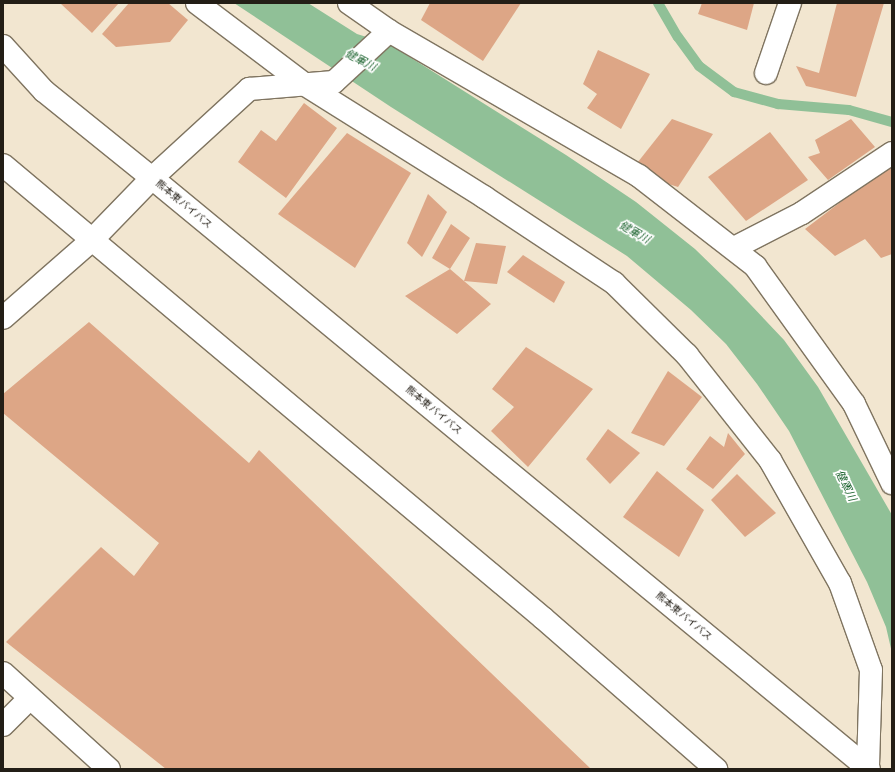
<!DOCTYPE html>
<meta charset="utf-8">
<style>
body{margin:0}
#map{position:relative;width:895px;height:772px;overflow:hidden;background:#f2e6d0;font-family:"Roboto Condensed","Noto Sans JP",sans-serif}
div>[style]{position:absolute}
.water>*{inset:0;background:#90c097}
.stream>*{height:10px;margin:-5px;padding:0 5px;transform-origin:5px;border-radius:5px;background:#90c097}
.building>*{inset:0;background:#dda686}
.roads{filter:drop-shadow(1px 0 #7f7460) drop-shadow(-1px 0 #7f7460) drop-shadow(0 1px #7f7460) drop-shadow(0 -1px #7f7460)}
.street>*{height:22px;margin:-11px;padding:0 11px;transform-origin:11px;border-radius:11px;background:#fff}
.secondary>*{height:22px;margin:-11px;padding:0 11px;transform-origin:11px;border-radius:11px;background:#fff}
.highway>*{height:22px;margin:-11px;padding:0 11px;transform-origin:11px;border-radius:11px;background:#fff}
span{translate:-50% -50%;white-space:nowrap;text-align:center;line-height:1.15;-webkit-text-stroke:3.5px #fff;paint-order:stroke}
.street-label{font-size:10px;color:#231e16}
.water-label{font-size:11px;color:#206632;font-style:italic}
.frame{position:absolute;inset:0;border:4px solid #231e16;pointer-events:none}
</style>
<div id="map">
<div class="water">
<div style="clip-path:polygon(234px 3px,308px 3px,357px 34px,389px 44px,566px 155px,636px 202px,695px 249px,732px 285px,784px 340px,818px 387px,892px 515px,892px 653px,886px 627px,867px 582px,789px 431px,757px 384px,726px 344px,691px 310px,627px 256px,391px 107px)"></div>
</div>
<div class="stream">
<div style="left:658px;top:3px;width:39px;rotate:60deg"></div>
<div style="left:678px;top:37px;width:36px;rotate:54deg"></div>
<div style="left:699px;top:66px;width:44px;rotate:36.6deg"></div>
<div style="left:734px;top:92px;width:46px;rotate:15.3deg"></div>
<div style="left:778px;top:104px;width:71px;rotate:4.8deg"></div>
<div style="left:849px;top:110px;width:45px;rotate:15.6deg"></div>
</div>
<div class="building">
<div style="clip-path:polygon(60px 3px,119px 3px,92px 33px)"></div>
<div style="clip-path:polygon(129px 3px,168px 3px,188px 20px,170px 42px,116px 47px,102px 34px)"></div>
<div style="clip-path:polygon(430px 3px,521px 3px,483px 61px,421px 20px)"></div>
<div style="clip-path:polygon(702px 3px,754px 3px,747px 30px,698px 14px)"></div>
<div style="clip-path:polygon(837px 3px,884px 3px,856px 97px,806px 86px,796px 66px,819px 73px)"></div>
<div style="clip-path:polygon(598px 50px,650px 74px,621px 129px,587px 108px,597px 94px,583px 84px)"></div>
<div style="clip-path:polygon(304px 103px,337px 128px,286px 198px,238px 162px,261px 130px,276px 141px)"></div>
<div style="clip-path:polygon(672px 119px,713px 134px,678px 187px,630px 172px)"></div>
<div style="clip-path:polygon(851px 119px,875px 147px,828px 180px,808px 157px,820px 153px,815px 140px)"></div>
<div style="clip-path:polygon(770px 132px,808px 180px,746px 221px,708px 177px)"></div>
<div style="clip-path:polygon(347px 133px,411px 173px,355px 268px,278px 214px)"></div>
<div style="clip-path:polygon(892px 163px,892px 254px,881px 258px,865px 239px,835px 256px,805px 229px)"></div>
<div style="clip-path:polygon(428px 194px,447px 212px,422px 257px,407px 243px)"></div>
<div style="clip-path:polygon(451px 224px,470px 238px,450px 269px,464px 281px,476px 243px,506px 246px,497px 284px,464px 281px,491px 304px,457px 334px,405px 296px,450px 269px,432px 258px)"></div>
<div style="clip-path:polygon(523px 255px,565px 282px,554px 303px,507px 272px)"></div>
<div style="clip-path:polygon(89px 322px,249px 463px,259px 450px,591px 769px,166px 769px,6px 642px,101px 547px,134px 576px,159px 543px,3px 413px,3px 394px)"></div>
<div style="clip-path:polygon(526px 347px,593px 389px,528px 467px,491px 431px,514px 407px,492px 389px)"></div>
<div style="clip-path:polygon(668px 371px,702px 397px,664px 446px,631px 433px)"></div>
<div style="clip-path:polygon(608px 429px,640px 453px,610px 484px,586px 459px)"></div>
<div style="clip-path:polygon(728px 433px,745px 454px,713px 489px,686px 469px,710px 436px,724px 447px)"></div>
<div style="clip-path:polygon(657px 471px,704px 510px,679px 557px,623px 517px)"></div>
<div style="clip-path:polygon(737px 474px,776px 513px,745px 537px,711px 500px)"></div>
</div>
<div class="roads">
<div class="street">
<div style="left:197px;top:3px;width:134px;rotate:37.1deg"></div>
<div style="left:304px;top:84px;width:213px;rotate:32.1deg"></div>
<div style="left:484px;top:197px;width:156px;rotate:33.5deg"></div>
<div style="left:614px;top:283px;width:103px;rotate:44.6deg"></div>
<div style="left:687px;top:355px;width:134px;rotate:51.7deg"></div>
<div style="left:770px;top:460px;width:142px;rotate:60.4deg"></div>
<div style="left:840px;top:583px;width:92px;rotate:70.4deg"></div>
<div style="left:871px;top:670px;width:98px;rotate:91.8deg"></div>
<div style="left:349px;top:3px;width:49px;rotate:35deg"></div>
<div style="left:389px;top:31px;width:289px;rotate:30.1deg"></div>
<div style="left:639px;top:176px;width:147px;rotate:37.8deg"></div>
<div style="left:755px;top:266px;width:170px;rotate:54.3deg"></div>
<div style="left:854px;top:404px;width:88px;rotate:64.3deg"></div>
<div style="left:766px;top:73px;width:74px;rotate:-71.1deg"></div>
<div style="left:92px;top:240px;width:86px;rotate:-45.9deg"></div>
<div style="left:152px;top:178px;width:132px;rotate:-42.5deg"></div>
<div style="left:249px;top:89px;width:85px;rotate:-4.7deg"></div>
<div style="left:334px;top:82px;width:75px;rotate:-42.8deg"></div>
<div style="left:734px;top:248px;width:76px;rotate:-27.2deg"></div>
<div style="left:802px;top:213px;width:108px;rotate:-33.7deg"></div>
<div style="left:3px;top:673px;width:143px;rotate:42.2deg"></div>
<div style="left:3px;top:725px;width:38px;rotate:-45deg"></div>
</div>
<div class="secondary">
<div style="left:3px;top:318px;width:118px;rotate:-41.2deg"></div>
</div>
<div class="highway">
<div style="left:3px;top:46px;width:61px;rotate:47.7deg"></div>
<div style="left:44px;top:91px;width:139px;rotate:38.9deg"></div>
<div style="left:152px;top:178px;width:929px;rotate:39.5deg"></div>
<div style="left:3px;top:165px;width:705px;rotate:39.99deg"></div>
<div style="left:543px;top:618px;width:230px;rotate:41.1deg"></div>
</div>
</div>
<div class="street-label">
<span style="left:184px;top:204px;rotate:40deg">熊本東バイパス</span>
<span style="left:434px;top:410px;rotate:40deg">熊本東バイパス</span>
<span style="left:684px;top:616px;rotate:40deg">熊本東バイパス</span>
</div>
<div class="water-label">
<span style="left:360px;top:61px;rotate:28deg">健軍川</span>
<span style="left:634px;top:233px;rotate:30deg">健軍川</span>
<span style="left:845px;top:486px;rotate:64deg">健軍川</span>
</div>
<div class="frame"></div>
</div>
